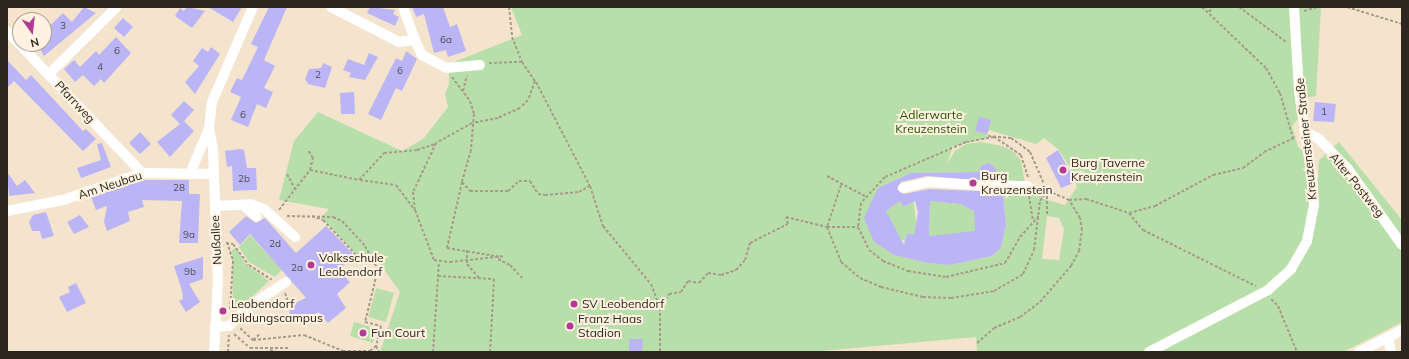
<!DOCTYPE html>
<meta charset="utf-8">
<style>
body{margin:0}
#map{position:relative;width:1409px;height:359px;overflow:hidden;background:#f4e4ce;font-family:Mulish,sans-serif}
div>[style]{position:absolute}
.green>*{inset:0;background:#b8dfaa}
.building>*{inset:0;background:#bbb5f5}
.path>*{height:2px;margin-top:-1px;transform-origin:0;background:repeating-linear-gradient(90deg,#a79b8b 0 3px,transparent 0 5px)}
.minor>*{height:10px;margin:-5px;padding:0 5px;transform-origin:5px;border-radius:5px;background:#fff}
.dots>*{width:11px;height:11px;translate:-50% -50%;box-sizing:border-box;border:2px solid #fff2e0;border-radius:50%}
span{translate:-50% -50%;white-space:nowrap;text-align:center;line-height:1.15;-webkit-text-stroke:4px #fff2e0;paint-order:stroke}
.number-label{font-size:10px;color:#504a54}
.number-label span{-webkit-text-stroke-width:0}
.street-label{font-size:12px;color:#2c261e}
.park-label{font-size:12px;color:#1f5200}
.poi-label{font-size:12px;color:#2c261e}
.left{translate:0 -50%;text-align:left}
.frame{position:absolute;inset:0;border:8px solid #2c261e;pointer-events:none}
.north{position:absolute;left:12px;top:12px;width:40px;height:40px;box-sizing:border-box;background:#fff2e0;border:1px solid #aba092;border-radius:50%;rotate:165deg;font-size:11px;font-weight:700;line-height:16px;text-align:center;color:#2c261e}
.north::after{content:'';display:block;margin:auto;width:14px;height:18px;background:#b23c94;clip-path:polygon(50% 0,100% 100%,50% 72%,0 100%)}
</style>
<div id="map">
<div class="green">
<div style="clip-path:polygon(evenodd,511px 7px,1321px 7px,1316px 96px,1295px 100px,1298px 119px,1292px 126px,1298px 147px,1304px 151px,1309px 181px,1318px 179px,1319px 160px,1339px 142px,1402px 220px,1402px 322px,1343px 352px,977px 352px,976px 337px,810px 352px,380px 352px,400px 292px,375px 257px,365px 264px,321px 217px,329px 209px,279px 200px,294px 141px,318px 112px,402px 151px,423px 139px,448px 107px,445px 94px,449px 84px,449px 64px,522px 35px,511px 7px,989px 130px,1036px 144px,1044px 138px,1058px 149px,1070px 167px,1077px 187px,1065px 205px,1044px 199px,1039px 192px,1028px 193px,1028px 200px,1021px 161px,1013px 151px,1002px 146px,981px 142px,966px 144px,955px 151px,947px 164px,953px 146px,986px 139px,989px 130px,511px 7px,990px 163px,996px 169px,993px 179px,1003px 191px,1006px 225px,1001px 248px,992px 256px,950px 265px,928px 263px,894px 255px,874px 242px,873px 200px,878px 188px,911px 173px,978px 172px,982px 165px,990px 163px,511px 7px,1047px 216px,1059px 218px,1064px 229px,1059px 260px,1042px 259px,1047px 216px)"></div>
<div style="clip-path:polygon(912px 189px,917px 229px,914px 235px,907px 233px,905px 241px,899px 239px,884px 212px,900px 201px,903px 207px,911px 203px)"></div>
<div style="clip-path:polygon(930px 201px,960px 204px,974px 211px,976px 233px,929px 236px)"></div>
<div style="clip-path:polygon(250px 235px,282px 270px,275px 277px,249px 262px,239px 247px)"></div>
<div style="clip-path:polygon(236px 248px,245px 263px,269px 281px,238px 310px,233px 309px,232px 250px)"></div>
<div style="clip-path:polygon(376px 288px,394px 293px,386px 322px,368px 317px)"></div>
<div style="clip-path:polygon(354px 322px,377px 329px,373px 343px,350px 336px)"></div>
</div>
<div class="building">
<div style="clip-path:polygon(84px 7px,96px 13px,44px 56px,37px 44px,44px 44px,44px 31px,63px 13px,72px 22px)"></div>
<div style="clip-path:polygon(187px 7px,205px 11px,192px 28px,175px 16px,180px 8px,184px 11px)"></div>
<div style="clip-path:polygon(208px 7px,242px 7px,233px 22px)"></div>
<div style="clip-path:polygon(269px 7px,287px 7px,264px 60px,275px 66px,264px 88px,273px 92px,266px 108px,257px 104px,248px 127px,231px 120px,241px 97px,230px 92px,237px 78px,242px 80px,258px 47px,251px 44px)"></div>
<div style="clip-path:polygon(370px 7px,395px 10px,393px 14px,399px 17px,395px 26px,367px 13px)"></div>
<div style="clip-path:polygon(412px 7px,443px 7px,450px 27px,457px 24px,466px 51px,448px 57px,446px 50px,434px 53px,424px 14px,416px 17px)"></div>
<div style="clip-path:polygon(123px 18px,133px 27px,124px 37px,114px 28px)"></div>
<div style="clip-path:polygon(116px 37px,131px 53px,104px 83px,101px 79px,94px 86px,83px 75px,75px 82px,64px 69px,74px 60px,80px 67px,96px 51px,99px 55px)"></div>
<div style="clip-path:polygon(211px 47px,220px 54px,195px 94px,185px 82px,199px 66px,193px 61px,202px 48px,208px 52px)"></div>
<div style="clip-path:polygon(406px 51px,417px 59px,402px 91px,396px 88px,381px 120px,368px 114px,396px 58px,402px 61px)"></div>
<div style="clip-path:polygon(369px 53px,378px 57px,365px 80px,349px 77px,351px 73px,343px 70px,348px 59px,364px 65px)"></div>
<div style="clip-path:polygon(7px 60px,26px 80px,31px 75px,83px 131px,86px 129px,96px 139px,83px 151px,14px 81px,7px 88px)"></div>
<div style="clip-path:polygon(323px 63px,332px 67px,325px 88px,308px 84px,305px 79px,309px 69px,321px 68px)"></div>
<div style="clip-path:polygon(354px 92px,355px 114px,341px 114px,340px 93px)"></div>
<div style="clip-path:polygon(184px 101px,194px 110px,184px 121px,194px 131px,170px 157px,157px 142px,180px 124px,171px 115px)"></div>
<div style="clip-path:polygon(1315px 102px,1336px 104px,1334px 122px,1313px 121px)"></div>
<div style="clip-path:polygon(979px 117px,991px 120px,987px 134px,975px 131px)"></div>
<div style="clip-path:polygon(140px 132px,151px 144px,140px 154px,129px 143px)"></div>
<div style="clip-path:polygon(102px 143px,111px 167px,81px 178px,77px 168px,101px 160px,97px 144px)"></div>
<div style="clip-path:polygon(240px 149px,244px 150px,247px 168px,256px 168px,257px 190px,233px 191px,232px 166px,227px 167px,225px 151px)"></div>
<div style="clip-path:polygon(1058px 150px,1076px 182px,1061px 188px,1046px 158px)"></div>
<div style="clip-path:polygon(evenodd,990px 163px,996px 169px,996px 176px,985px 181px,927px 176px,901px 182px,897px 189px,904px 194px,929px 189px,1003px 192px,1006px 225px,1001px 248px,992px 256px,950px 265px,928px 263px,894px 255px,874px 242px,864px 218px,878px 188px,911px 173px,978px 172px,982px 165px,990px 163px,900px 201px,903px 207px,915px 201px,918px 212px,914px 235px,907px 233px,904px 245px,886px 211px,900px 201px,990px 163px,930px 201px,960px 204px,974px 211px,975px 231px,929px 236px,930px 201px)"></div>
<div style="clip-path:polygon(7px 172px,17px 186px,25px 180px,35px 193px,9px 196px)"></div>
<div style="clip-path:polygon(143px 180px,189px 180px,189px 194px,200px 194px,198px 243px,179px 243px,182px 201px,142px 200px,144px 207px,128px 212px,130px 221px,107px 231px,104px 222px,107px 206px,96px 210px,91px 197px)"></div>
<div style="clip-path:polygon(46px 212px,54px 236px,42px 239px,40px 231px,32px 231px,29px 222px,33px 215px)"></div>
<div style="clip-path:polygon(80px 215px,89px 227px,74px 234px,67px 222px)"></div>
<div style="clip-path:polygon(246px 216px,256px 223px,265px 218px,296px 253px,326px 226px,355px 256px,338px 270px,350px 282px,337px 294px,346px 308px,328px 323px,318px 312px,309px 319px,289px 318px,290px 305px,306px 298px,250px 234px,240px 245px,229px 232px)"></div>
<div style="clip-path:polygon(203px 257px,203px 279px,189px 284px,200px 302px,186px 312px,179px 301px,183px 299px,182px 291px,174px 266px)"></div>
<div style="clip-path:polygon(76px 283px,86px 303px,67px 312px,59px 297px,70px 292px,68px 287px)"></div>
<div style="clip-path:polygon(629px 339px,643px 339px,642px 352px,629px 352px)"></div>
</div>
<div class="path">
<div style="left:509px;top:7px;width:30px;rotate:84deg"></div>
<div style="left:512px;top:37px;width:27px;rotate:68deg"></div>
<div style="left:1202px;top:7px;width:88px;rotate:43.6deg"></div>
<div style="left:1266px;top:68px;width:29px;rotate:61deg"></div>
<div style="left:1280px;top:93px;width:47px;rotate:73.9deg"></div>
<div style="left:1239px;top:7px;width:59px;rotate:36.7deg"></div>
<div style="left:1347px;top:7px;width:58px;rotate:17.2deg"></div>
<div style="left:1304px;top:11px;width:15px;rotate:-16deg"></div>
<div style="left:1209px;top:12px;width:6px;rotate:-51deg"></div>
<div style="left:489px;top:63px;width:33px;rotate:-2deg"></div>
<div style="left:522px;top:62px;width:23px;rotate:56deg"></div>
<div style="left:535px;top:81px;width:20px;rotate:110deg"></div>
<div style="left:528px;top:100px;width:11px;rotate:135deg"></div>
<div style="left:520px;top:108px;width:24px;rotate:156deg"></div>
<div style="left:498px;top:118px;width:26px;rotate:169deg"></div>
<div style="left:472px;top:123px;width:41px;rotate:150.9deg"></div>
<div style="left:436px;top:143px;width:54px;rotate:115.1deg"></div>
<div style="left:413px;top:192px;width:18px;rotate:84deg"></div>
<div style="left:415px;top:210px;width:53px;rotate:69.2deg"></div>
<div style="left:434px;top:260px;width:16px;rotate:7deg"></div>
<div style="left:450px;top:262px;width:55px;rotate:-6.2deg"></div>
<div style="left:452px;top:77px;width:30px;rotate:53deg"></div>
<div style="left:470px;top:101px;width:14px;rotate:73deg"></div>
<div style="left:474px;top:114px;width:36px;rotate:95deg"></div>
<div style="left:471px;top:150px;width:33px;rotate:106deg"></div>
<div style="left:462px;top:182px;width:12px;rotate:48deg"></div>
<div style="left:470px;top:191px;width:38px"></div>
<div style="left:508px;top:191px;width:15px;rotate:-42deg"></div>
<div style="left:519px;top:181px;width:11px"></div>
<div style="left:530px;top:181px;width:15px;rotate:58deg"></div>
<div style="left:538px;top:194px;width:7px;rotate:8deg"></div>
<div style="left:545px;top:195px;width:34px;rotate:-5deg"></div>
<div style="left:579px;top:192px;width:13px;rotate:-29deg"></div>
<div style="left:536px;top:82px;width:117px;rotate:62.6deg"></div>
<div style="left:590px;top:186px;width:42px;rotate:72deg"></div>
<div style="left:603px;top:226px;width:75px;rotate:50.4deg"></div>
<div style="left:651px;top:284px;width:26px;rotate:69deg"></div>
<div style="left:660px;top:308px;width:44px;rotate:90deg"></div>
<div style="left:463px;top:91px;width:16px;rotate:-76deg"></div>
<div style="left:988px;top:136px;width:23px;rotate:5deg"></div>
<div style="left:1011px;top:138px;width:24px;rotate:36deg"></div>
<div style="left:1030px;top:152px;width:43px;rotate:66.4deg"></div>
<div style="left:1047px;top:191px;width:25px;rotate:90deg"></div>
<div style="left:310px;top:170px;width:50px;rotate:11.5deg"></div>
<div style="left:359px;top:180px;width:37px;rotate:-47deg"></div>
<div style="left:384px;top:153px;width:33px;rotate:-5deg"></div>
<div style="left:417px;top:150px;width:20px;rotate:-18deg"></div>
<div style="left:287px;top:174px;width:17px;rotate:62deg"></div>
<div style="left:827px;top:176px;width:43px;rotate:27.8deg"></div>
<div style="left:1028px;top:177px;width:23px;rotate:-108deg"></div>
<div style="left:1021px;top:155px;width:32px;rotate:-146deg"></div>
<div style="left:994px;top:137px;width:28px;rotate:170deg"></div>
<div style="left:966px;top:142px;width:88px;rotate:156.6deg"></div>
<div style="left:885px;top:177px;width:35px;rotate:133deg"></div>
<div style="left:861px;top:203px;width:24px;rotate:97deg"></div>
<div style="left:858px;top:227px;width:25px;rotate:64deg"></div>
<div style="left:869px;top:250px;width:18px;rotate:38deg"></div>
<div style="left:883px;top:261px;width:27px;rotate:22deg"></div>
<div style="left:908px;top:271px;width:38px;rotate:9deg"></div>
<div style="left:946px;top:277px;width:61px;rotate:-13.3deg"></div>
<div style="left:1005px;top:263px;width:30px;rotate:-60deg"></div>
<div style="left:1020px;top:237px;width:28px;rotate:-48deg"></div>
<div style="left:360px;top:180px;width:36px;rotate:8deg"></div>
<div style="left:396px;top:185px;width:30px;rotate:53deg"></div>
<div style="left:462px;top:182px;width:68px;rotate:102.8deg"></div>
<div style="left:447px;top:248px;width:55px;rotate:9.5deg"></div>
<div style="left:841px;top:185px;width:44px;rotate:108.4deg"></div>
<div style="left:827px;top:227px;width:38px;rotate:68deg"></div>
<div style="left:841px;top:262px;width:25px;rotate:40deg"></div>
<div style="left:860px;top:278px;width:23px;rotate:23deg"></div>
<div style="left:881px;top:287px;width:43px;rotate:13.4deg"></div>
<div style="left:923px;top:297px;width:28px;rotate:2deg"></div>
<div style="left:951px;top:298px;width:44px;rotate:-9.2deg"></div>
<div style="left:994px;top:291px;width:34px;rotate:-30deg"></div>
<div style="left:1023px;top:274px;width:26px;rotate:-65deg"></div>
<div style="left:1034px;top:250px;width:49px;rotate:-83deg"></div>
<div style="left:1040px;top:201px;width:12px;rotate:-55deg"></div>
<div style="left:1048px;top:191px;width:23px;rotate:23deg"></div>
<div style="left:1069px;top:200px;width:17px;rotate:-3deg"></div>
<div style="left:1086px;top:199px;width:45px;rotate:18deg"></div>
<div style="left:1129px;top:213px;width:27px;rotate:-15deg"></div>
<div style="left:1155px;top:206px;width:66px;rotate:-28.1deg"></div>
<div style="left:1213px;top:175px;width:31px;rotate:-13deg"></div>
<div style="left:1243px;top:168px;width:26px;rotate:-37deg"></div>
<div style="left:1264px;top:152px;width:35px;rotate:-25deg"></div>
<div style="left:1029px;top:196px;width:25px;rotate:81deg"></div>
<div style="left:279px;top:210px;width:51px;rotate:-52.2deg"></div>
<div style="left:310px;top:170px;width:12px;rotate:-76deg"></div>
<div style="left:313px;top:158px;width:9px;rotate:-122deg"></div>
<div style="left:1129px;top:213px;width:22px;rotate:51deg"></div>
<div style="left:1143px;top:230px;width:126px;rotate:26.4deg"></div>
<div style="left:287px;top:216px;width:46px;rotate:1.2deg"></div>
<div style="left:333px;top:217px;width:10px;rotate:24deg"></div>
<div style="left:342px;top:221px;width:34px;rotate:47deg"></div>
<div style="left:365px;top:246px;width:26px;rotate:61deg"></div>
<div style="left:378px;top:269px;width:55px;rotate:103.8deg"></div>
<div style="left:365px;top:322px;width:16px;rotate:14deg"></div>
<div style="left:381px;top:326px;width:21px;rotate:104deg"></div>
<div style="left:312px;top:216px;width:12px;rotate:20deg"></div>
<div style="left:323px;top:220px;width:50px;rotate:46.6deg"></div>
<div style="left:227px;top:242px;width:20px;rotate:72deg"></div>
<div style="left:233px;top:261px;width:49px;rotate:93.5deg"></div>
<div style="left:226px;top:243px;width:7px;rotate:8deg"></div>
<div style="left:233px;top:244px;width:26px;rotate:53deg"></div>
<div style="left:249px;top:265px;width:27px;rotate:33deg"></div>
<div style="left:467px;top:250px;width:14px;rotate:90deg"></div>
<div style="left:467px;top:264px;width:18px;rotate:49deg"></div>
<div style="left:498px;top:259px;width:13px;rotate:27deg"></div>
<div style="left:510px;top:265px;width:18px;rotate:47deg"></div>
<div style="left:438px;top:276px;width:56px;rotate:3.1deg"></div>
<div style="left:494px;top:279px;width:73px;rotate:93.1deg"></div>
<div style="left:285px;top:293px;width:13px;rotate:72deg"></div>
<div style="left:1271px;top:299px;width:10px;rotate:45deg"></div>
<div style="left:1278px;top:306px;width:50px;rotate:67.6deg"></div>
<div style="left:660px;top:308px;width:17px;rotate:-57deg"></div>
<div style="left:669px;top:294px;width:12px;rotate:-9deg"></div>
<div style="left:681px;top:292px;width:13px;rotate:-58deg"></div>
<div style="left:688px;top:281px;width:11px;rotate:10deg"></div>
<div style="left:699px;top:283px;width:13px;rotate:-48deg"></div>
<div style="left:708px;top:273px;width:13px;rotate:9deg"></div>
<div style="left:721px;top:275px;width:16px;rotate:-18deg"></div>
<div style="left:736px;top:270px;width:13px;rotate:-48deg"></div>
<div style="left:745px;top:260px;width:18px;rotate:-74deg"></div>
<div style="left:750px;top:243px;width:42px;rotate:-26.6deg"></div>
<div style="left:788px;top:224px;width:7px;rotate:-106deg"></div>
<div style="left:786px;top:217px;width:42px;rotate:13.7deg"></div>
<div style="left:827px;top:227px;width:31px"></div>
<div style="left:240px;top:328px;width:18px;rotate:43deg"></div>
<div style="left:253px;top:340px;width:51px;rotate:-5.6deg"></div>
<div style="left:304px;top:335px;width:42px;rotate:22.3deg"></div>
<div style="left:234px;top:334px;width:21px;rotate:41deg"></div>
<div style="left:250px;top:348px;width:40px"></div>
<div style="left:253px;top:340px;width:9px;rotate:-41deg"></div>
<div style="left:977px;top:343px;width:23px;rotate:-41deg"></div>
<div style="left:994px;top:328px;width:28px;rotate:-23deg"></div>
<div style="left:1020px;top:317px;width:25px;rotate:-37deg"></div>
<div style="left:1040px;top:302px;width:48px;rotate:-49.3deg"></div>
<div style="left:1071px;top:266px;width:17px;rotate:-62deg"></div>
<div style="left:1079px;top:251px;width:21px;rotate:-82deg"></div>
<div style="left:1082px;top:230px;width:12px;rotate:-99deg"></div>
<div style="left:1080px;top:218px;width:21px;rotate:-121deg"></div>
<div style="left:270px;top:350px;width:6px;rotate:18deg"></div>
<div style="left:343px;top:351px;width:27px"></div>
<div style="left:370px;top:351px;width:8px;rotate:-40deg"></div>
<div style="left:376px;top:346px;width:7px;rotate:63deg"></div>
<div style="left:228px;top:352px;width:17px;rotate:-87deg"></div>
<div style="left:433px;top:352px;width:90px;rotate:-86.2deg"></div>
</div>
<div class="minor">
<div style="left:331px;top:7px;width:76px;rotate:27.2deg"></div>
<div style="left:399px;top:42px;width:16px;rotate:-7deg"></div>
<div style="left:415px;top:40px;width:35px;rotate:-110deg"></div>
<div style="left:7px;top:31px;width:196px;rotate:46.4deg"></div>
<div style="left:415px;top:40px;width:17px;rotate:65deg"></div>
<div style="left:422px;top:55px;width:27px;rotate:28deg"></div>
<div style="left:446px;top:68px;width:34px;rotate:-5deg"></div>
<div style="left:49px;top:74px;width:95px;rotate:-44.6deg"></div>
<div style="left:1306px;top:132px;width:13px;rotate:27deg"></div>
<div style="left:1318px;top:138px;width:43px;rotate:45.9deg"></div>
<div style="left:1348px;top:169px;width:93px;rotate:54.6deg"></div>
<div style="left:191px;top:171px;width:46px;rotate:-66.8deg"></div>
<div style="left:990px;top:185px;width:38px;rotate:2deg"></div>
<div style="left:903px;top:188px;width:26px;rotate:-13deg"></div>
<div style="left:928px;top:182px;width:52px;rotate:3.3deg"></div>
<div style="left:243px;top:205px;width:18px;rotate:41deg"></div>
<div style="left:215px;top:206px;width:35px;rotate:-3deg"></div>
<div style="left:250px;top:204px;width:15px;rotate:20deg"></div>
<div style="left:264px;top:209px;width:42px;rotate:42.1deg"></div>
<div style="left:7px;top:211px;width:57px;rotate:-11.1deg"></div>
<div style="left:63px;top:200px;width:83px;rotate:-18.9deg"></div>
<div style="left:142px;top:173px;width:72px;rotate:0.8deg"></div>
<div style="left:215px;top:327px;width:14px;rotate:-4deg"></div>
<div style="left:229px;top:326px;width:29px;rotate:-44deg"></div>
<div style="left:250px;top:306px;width:43px;rotate:-33.7deg"></div>
<div style="left:1388px;top:338px;width:14px;rotate:78deg"></div>
<div style="left:214px;top:352px;width:71px;rotate:-86.8deg"></div>
<div style="left:218px;top:281px;width:132px;rotate:-92.2deg"></div>
<div style="left:213px;top:149px;width:20px;rotate:-101deg"></div>
<div style="left:209px;top:129px;width:27px;rotate:-84deg"></div>
<div style="left:212px;top:102px;width:103px;rotate:-66.7deg"></div>
<div style="left:1149px;top:352px;width:134px;rotate:-27.5deg"></div>
<div style="left:1268px;top:290px;width:31px;rotate:-42deg"></div>
<div style="left:1291px;top:269px;width:32px;rotate:-60deg"></div>
<div style="left:1307px;top:241px;width:36px;rotate:-79deg"></div>
<div style="left:1314px;top:206px;width:21px;rotate:-93deg"></div>
<div style="left:1313px;top:185px;width:95px;rotate:-98.5deg"></div>
<div style="left:1299px;top:91px;width:84px;rotate:-93.4deg"></div>
<div style="left:1359px;top:352px;width:48px;rotate:-27.1deg"></div>
</div>
<div class="dots">
<div style="left:1063px;top:170px;background:#b23c94"></div>
<div style="left:973px;top:183px;background:#b23c94"></div>
<div style="left:311px;top:265px;background:#b23c94"></div>
<div style="left:574px;top:304px;background:#b23c94"></div>
<div style="left:223px;top:311px;background:#b23c94"></div>
<div style="left:570px;top:326px;background:#b23c94"></div>
<div style="left:363px;top:333px;background:#b23c94"></div>
</div>
<div class="number-label">
<span style="left:63px;top:26px">3</span>
<span style="left:446px;top:40px">6a</span>
<span style="left:117px;top:51px">6</span>
<span style="left:100px;top:67px">4</span>
<span style="left:400px;top:71px">6</span>
<span style="left:318px;top:75px">2</span>
<span style="left:1324px;top:112px">1</span>
<span style="left:243px;top:115px">6</span>
<span style="left:244px;top:179px">2b</span>
<span style="left:179px;top:188px">28</span>
<span style="left:189px;top:235px">9a</span>
<span style="left:275px;top:244px">2d</span>
<span style="left:297px;top:268px">2a</span>
<span style="left:190px;top:272px">9b</span>
</div>
<div class="street-label">
<span style="left:75px;top:102px;rotate:47deg">Pfarrweg</span>
<span style="left:1306px;top:139px;rotate:-96deg">Kreuzensteiner Straße</span>
<span style="left:110px;top:185px;rotate:-18deg">Am Neubau</span>
<span style="left:1357px;top:185px;rotate:51deg">Alter Postweg</span>
<span style="left:216px;top:240px;rotate:-93deg">Nußallee</span>
</div>
<div class="park-label">
<span style="left:931px;top:122px">Adlerwarte<br>Kreuzenstein</span>
</div>
<div class="poi-label">
<span class="left" style="left:1071px;top:170px">Burg Taverne<br>Kreuzenstein</span>
<span class="left" style="left:981px;top:183px">Burg<br>Kreuzenstein</span>
<span class="left" style="left:319px;top:265px">Volksschule<br>Leobendorf</span>
<span class="left" style="left:231px;top:311px">Leobendorf<br>Bildungscampus</span>
<span class="left" style="left:582px;top:304px">SV Leobendorf</span>
<span class="left" style="left:578px;top:326px">Franz Haas<br>Stadion</span>
<span class="left" style="left:371px;top:333px">Fun Court</span>
</div>
<div class="frame"></div>
<div class="north">N</div>
</div>
